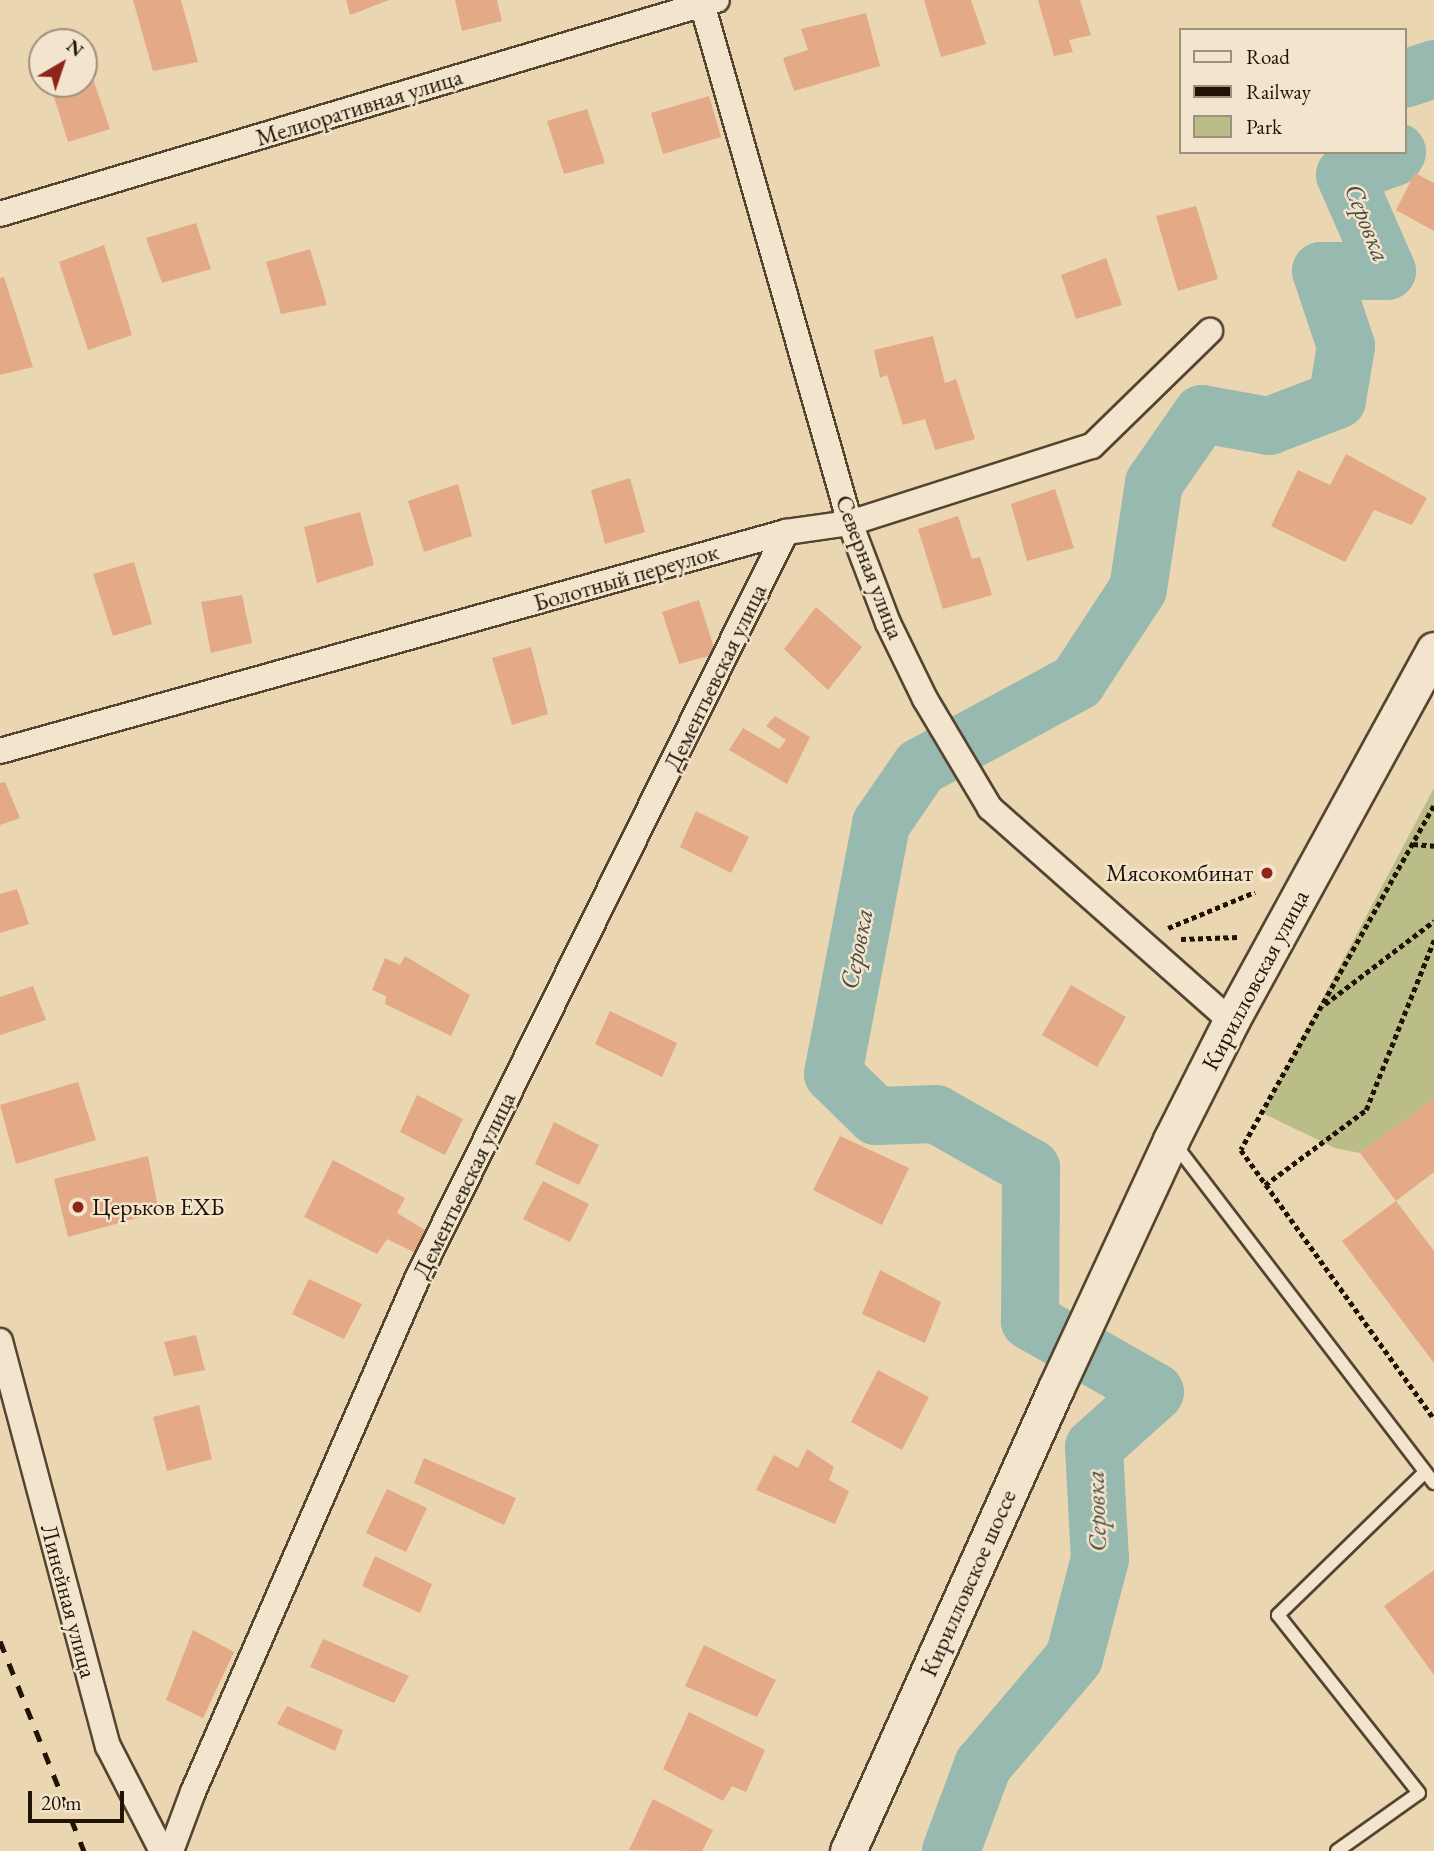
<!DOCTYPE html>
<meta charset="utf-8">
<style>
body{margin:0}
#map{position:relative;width:1434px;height:1851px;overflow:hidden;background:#ebd6b2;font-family:"EB Garamond",serif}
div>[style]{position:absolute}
.green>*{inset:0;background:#bbbd89}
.river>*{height:58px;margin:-29px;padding:0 29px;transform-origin:29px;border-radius:29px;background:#98b9af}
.building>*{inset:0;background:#e4a987}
.path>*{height:4.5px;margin-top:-2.25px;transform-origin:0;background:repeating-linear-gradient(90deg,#211304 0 5px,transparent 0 8.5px)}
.roads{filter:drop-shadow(2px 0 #544430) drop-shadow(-2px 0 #544430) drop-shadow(0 2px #544430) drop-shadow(0 -2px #544430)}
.service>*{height:12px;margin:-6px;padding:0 6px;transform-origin:6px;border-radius:6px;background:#f2e4cd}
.minor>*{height:24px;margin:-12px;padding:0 12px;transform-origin:12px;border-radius:12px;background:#f2e4cd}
.secondary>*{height:35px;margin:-17.5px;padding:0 17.5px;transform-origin:17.5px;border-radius:17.5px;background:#f2e4cd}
.rail>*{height:5px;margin-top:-2.5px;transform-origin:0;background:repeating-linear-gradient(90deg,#211304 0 12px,transparent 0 24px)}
.dots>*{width:19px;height:19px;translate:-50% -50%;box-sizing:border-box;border:4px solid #f2e4cd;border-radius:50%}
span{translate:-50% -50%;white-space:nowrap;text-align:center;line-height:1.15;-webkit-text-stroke:5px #f2e4cd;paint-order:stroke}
.street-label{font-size:24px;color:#211304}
.poi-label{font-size:24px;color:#211304}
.right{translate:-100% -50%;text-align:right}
.left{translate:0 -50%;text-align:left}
.water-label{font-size:26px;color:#4b4d40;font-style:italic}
.legend{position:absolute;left:1179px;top:28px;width:228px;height:126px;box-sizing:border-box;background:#f2e4cd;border:2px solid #9e907d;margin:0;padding:9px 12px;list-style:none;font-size:21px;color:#211304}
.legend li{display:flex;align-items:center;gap:14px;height:35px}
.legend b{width:35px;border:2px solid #9e907d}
.north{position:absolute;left:28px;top:28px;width:70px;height:70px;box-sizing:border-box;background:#f2e4cd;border:2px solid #9e907d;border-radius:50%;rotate:39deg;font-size:19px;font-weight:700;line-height:28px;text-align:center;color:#211304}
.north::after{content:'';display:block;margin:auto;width:24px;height:32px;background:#8f2418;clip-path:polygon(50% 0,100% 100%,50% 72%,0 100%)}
.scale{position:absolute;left:28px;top:1791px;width:96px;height:32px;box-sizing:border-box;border:4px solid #211304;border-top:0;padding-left:9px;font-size:21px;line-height:24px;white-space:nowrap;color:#211304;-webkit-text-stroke:5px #f2e4cd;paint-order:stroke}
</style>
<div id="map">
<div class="green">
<div style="clip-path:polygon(1434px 788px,1434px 1098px,1360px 1153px,1335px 1148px,1262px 1113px)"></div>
</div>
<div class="river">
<div style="left:1404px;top:79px;width:32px;rotate:-18deg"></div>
<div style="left:951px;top:1851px;width:92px;rotate:-69.6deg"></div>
<div style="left:983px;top:1765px;width:140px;rotate:-49.6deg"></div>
<div style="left:1074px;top:1658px;width:102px;rotate:-75.3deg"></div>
<div style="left:1100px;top:1559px;width:112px;rotate:-93.1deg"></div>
<div style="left:1094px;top:1447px;width:82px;rotate:-42deg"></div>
<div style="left:1155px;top:1392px;width:144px;rotate:-150.4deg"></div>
<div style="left:1030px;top:1321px;width:153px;rotate:-89.6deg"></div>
<div style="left:1031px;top:1168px;width:109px;rotate:-150.4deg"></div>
<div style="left:936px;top:1114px;width:60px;rotate:178.1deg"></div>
<div style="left:876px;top:1116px;width:60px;rotate:-135.7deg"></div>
<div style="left:833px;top:1074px;width:255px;rotate:-79.1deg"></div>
<div style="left:881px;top:824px;width:69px;rotate:-55.6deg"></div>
<div style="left:920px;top:767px;width:179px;rotate:-28.4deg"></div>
<div style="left:1077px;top:682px;width:111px;rotate:-56.7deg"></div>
<div style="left:1138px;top:589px;width:107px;rotate:-81.4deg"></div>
<div style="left:1154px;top:483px;width:84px;rotate:-55.2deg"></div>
<div style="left:1202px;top:414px;width:68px;rotate:10.2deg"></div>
<div style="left:1269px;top:426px;width:73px;rotate:-20.9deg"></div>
<div style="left:1337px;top:400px;width:55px;rotate:-80.5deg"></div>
<div style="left:1346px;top:346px;width:79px;rotate:-108.4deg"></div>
<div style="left:1321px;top:271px;width:66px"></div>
<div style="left:1387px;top:271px;width:105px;rotate:-113.6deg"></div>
<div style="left:1345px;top:175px;width:52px;rotate:-20.2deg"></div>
<div style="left:1394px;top:157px;width:6px;rotate:-59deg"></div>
</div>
<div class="building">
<div style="clip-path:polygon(133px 0,181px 0,198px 62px,153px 71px)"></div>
<div style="clip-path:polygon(346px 0,389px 0,350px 15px)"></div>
<div style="clip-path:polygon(455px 0,497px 0,502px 21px,462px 31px)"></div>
<div style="clip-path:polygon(924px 0,971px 0,986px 44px,941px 57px)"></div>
<div style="clip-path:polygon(1038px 0,1080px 0,1091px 35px,1069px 40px,1073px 52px,1054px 56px)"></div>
<div style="clip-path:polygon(866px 13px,880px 66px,794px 91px,783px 58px,808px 50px,801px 29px)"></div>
<div style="clip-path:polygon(90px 70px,110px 129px,68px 142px,50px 84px,84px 84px,84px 72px)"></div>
<div style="clip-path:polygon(709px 96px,721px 137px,663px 154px,651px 113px)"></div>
<div style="clip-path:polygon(587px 109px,605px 163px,564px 174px,547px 121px)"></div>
<div style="clip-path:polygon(1415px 173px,1434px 183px,1434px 231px,1396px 210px)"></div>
<div style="clip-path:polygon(1196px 206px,1218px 279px,1178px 291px,1156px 216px)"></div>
<div style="clip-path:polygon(196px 223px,211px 269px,162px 283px,146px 238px)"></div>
<div style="clip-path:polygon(104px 245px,132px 335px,88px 350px,59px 262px)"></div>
<div style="clip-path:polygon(310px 249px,327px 305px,281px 314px,266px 262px)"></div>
<div style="clip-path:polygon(1106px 258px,1122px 305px,1076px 319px,1061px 275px)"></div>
<div style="clip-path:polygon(4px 277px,33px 367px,0 375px,0 278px)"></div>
<div style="clip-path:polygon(933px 336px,945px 383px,956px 379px,975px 439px,935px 450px,925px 419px,903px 425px,887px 375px,880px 378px,874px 350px)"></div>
<div style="clip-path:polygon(1346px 454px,1427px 498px,1412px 525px,1374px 510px,1345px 562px,1271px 526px,1298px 470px,1330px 485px)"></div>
<div style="clip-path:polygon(630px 478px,645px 532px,605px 544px,591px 490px)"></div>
<div style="clip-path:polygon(458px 484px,472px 536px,424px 552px,408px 501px)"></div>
<div style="clip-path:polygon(1055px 489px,1074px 548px,1027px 561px,1011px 504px)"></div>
<div style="clip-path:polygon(360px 512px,374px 565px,317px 583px,304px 527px)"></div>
<div style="clip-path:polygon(958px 516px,972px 559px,980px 557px,992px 595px,943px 609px,918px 529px)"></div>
<div style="clip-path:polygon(134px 562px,152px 624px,113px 636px,93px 574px)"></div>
<div style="clip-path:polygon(242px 595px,252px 643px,211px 653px,201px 602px)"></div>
<div style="clip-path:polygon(699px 600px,716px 654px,679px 664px,662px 612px)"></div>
<div style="clip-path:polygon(816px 607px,862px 647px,828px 690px,784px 649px)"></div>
<div style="clip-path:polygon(531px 647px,548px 714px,512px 725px,492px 658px)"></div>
<div style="clip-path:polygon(775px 716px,810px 737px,787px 784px,729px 750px,743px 728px,779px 749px,786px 740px,766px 726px)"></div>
<div style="clip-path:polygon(5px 782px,20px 818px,0 825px,0 783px)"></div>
<div style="clip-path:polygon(696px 811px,749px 837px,731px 873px,680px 847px)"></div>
<div style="clip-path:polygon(17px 889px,29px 924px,0 933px,0 894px)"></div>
<div style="clip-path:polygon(405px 956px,470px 995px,451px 1036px,385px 1004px,386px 996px,372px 990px,385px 958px,400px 965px)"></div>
<div style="clip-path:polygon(1071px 985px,1126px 1017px,1097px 1067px,1042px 1035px)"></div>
<div style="clip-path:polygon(33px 986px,46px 1020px,0 1035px,0 997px)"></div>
<div style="clip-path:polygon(610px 1011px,677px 1043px,662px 1077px,595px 1044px)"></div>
<div style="clip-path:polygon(78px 1082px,96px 1140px,16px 1164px,0 1105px)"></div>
<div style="clip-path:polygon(417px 1095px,463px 1119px,445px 1155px,400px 1132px)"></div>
<div style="clip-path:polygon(1434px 1098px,1434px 1172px,1396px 1201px,1360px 1153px)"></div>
<div style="clip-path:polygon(554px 1122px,599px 1145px,579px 1185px,535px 1164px)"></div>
<div style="clip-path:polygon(840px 1136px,909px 1168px,882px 1225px,813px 1190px)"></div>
<div style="clip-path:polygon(148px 1156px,159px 1212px,68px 1237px,54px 1179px)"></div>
<div style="clip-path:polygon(333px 1160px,405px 1198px,397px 1213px,430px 1233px,420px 1255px,387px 1239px,377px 1254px,304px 1217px)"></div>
<div style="clip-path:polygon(543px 1181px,589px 1204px,570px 1242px,523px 1219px)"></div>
<div style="clip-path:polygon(1396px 1201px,1434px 1251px,1434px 1363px,1342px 1241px)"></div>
<div style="clip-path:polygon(880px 1270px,941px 1302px,925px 1343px,862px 1314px)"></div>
<div style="clip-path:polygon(309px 1279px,362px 1304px,344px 1339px,292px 1314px)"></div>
<div style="clip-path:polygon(196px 1335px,205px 1370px,174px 1376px,164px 1342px)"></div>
<div style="clip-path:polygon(878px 1370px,929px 1397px,902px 1450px,851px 1422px)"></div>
<div style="clip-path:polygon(199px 1405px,212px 1459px,167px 1471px,153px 1417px)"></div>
<div style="clip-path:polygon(807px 1449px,834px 1467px,829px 1480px,849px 1491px,835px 1524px,756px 1490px,774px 1455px,798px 1468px)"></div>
<div style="clip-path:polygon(424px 1458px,516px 1498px,504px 1525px,414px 1483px)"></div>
<div style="clip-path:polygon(387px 1489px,427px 1508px,406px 1552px,366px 1533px)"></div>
<div style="clip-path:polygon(375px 1556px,432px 1584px,420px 1613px,362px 1586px)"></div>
<div style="clip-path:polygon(1434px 1570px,1434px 1675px,1384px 1606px)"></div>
<div style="clip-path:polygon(193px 1630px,234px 1652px,203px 1718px,166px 1700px)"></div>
<div style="clip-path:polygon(323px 1639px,409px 1676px,394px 1703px,310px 1667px)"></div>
<div style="clip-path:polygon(704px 1645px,776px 1680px,757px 1717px,685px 1686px)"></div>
<div style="clip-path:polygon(287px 1706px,343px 1730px,335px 1751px,277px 1724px)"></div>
<div style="clip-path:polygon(689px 1712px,765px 1750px,746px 1792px,732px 1786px,723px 1801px,663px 1769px)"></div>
<div style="clip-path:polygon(653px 1799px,713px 1830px,702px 1851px,629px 1850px)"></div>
</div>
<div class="path">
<div style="left:1434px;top:806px;width:394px;rotate:119.3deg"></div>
<div style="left:1241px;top:1150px;width:331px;rotate:54.3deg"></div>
<div style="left:1413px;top:844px;width:21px;rotate:5deg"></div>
<div style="left:1168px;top:928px;width:94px;rotate:-22.5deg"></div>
<div style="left:1181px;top:939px;width:57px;rotate:-2deg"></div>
<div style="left:1325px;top:1004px;width:137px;rotate:-37.3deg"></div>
<div style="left:1265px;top:1185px;width:126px;rotate:-36.6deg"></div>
<div style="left:1366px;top:1110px;width:183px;rotate:-68.2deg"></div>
</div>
<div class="roads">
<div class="service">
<div style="left:1174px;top:1143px;width:428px;rotate:52.6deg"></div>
<div style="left:1337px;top:1851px;width:100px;rotate:-35.3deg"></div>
<div style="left:1419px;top:1793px;width:227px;rotate:-128.4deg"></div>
<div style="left:1278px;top:1615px;width:205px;rotate:-44.2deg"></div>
</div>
<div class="minor">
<div style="left:701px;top:0;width:544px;rotate:74.1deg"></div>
<div style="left:850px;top:523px;width:107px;rotate:69.2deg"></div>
<div style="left:888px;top:623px;width:85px;rotate:64deg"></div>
<div style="left:925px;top:699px;width:127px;rotate:59.2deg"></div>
<div style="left:990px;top:808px;width:322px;rotate:41.5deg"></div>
<div style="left:0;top:214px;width:748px;rotate:-16.62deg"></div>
<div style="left:0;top:751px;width:816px;rotate:-15.57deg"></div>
<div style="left:786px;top:532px;width:65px;rotate:-8deg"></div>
<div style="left:850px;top:523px;width:254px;rotate:-17.7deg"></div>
<div style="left:1092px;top:446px;width:165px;rotate:-44.3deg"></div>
<div style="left:0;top:1341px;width:419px;rotate:75.1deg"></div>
<div style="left:108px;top:1746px;width:118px;rotate:62.8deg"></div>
<div style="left:171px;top:1851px;width:63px;rotate:-69.6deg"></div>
<div style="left:193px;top:1792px;width:560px;rotate:-66.41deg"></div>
<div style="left:417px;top:1279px;width:833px;rotate:-63.71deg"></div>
</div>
<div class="secondary">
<div style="left:848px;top:1851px;width:508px;rotate:-65.81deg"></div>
<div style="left:1056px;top:1388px;width:273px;rotate:-65.1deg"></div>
<div style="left:1171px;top:1140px;width:133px;rotate:-63.2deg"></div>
<div style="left:1231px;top:1021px;width:423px;rotate:-61.3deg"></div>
</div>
</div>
<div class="rail">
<div style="left:0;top:1641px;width:226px;rotate:68.2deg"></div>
</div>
<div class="dots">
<div style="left:1267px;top:873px;background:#8f2418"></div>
<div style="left:78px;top:1207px;background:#8f2418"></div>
</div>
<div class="street-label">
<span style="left:359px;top:107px;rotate:-17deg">Мелиоративная улица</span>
<span style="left:870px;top:567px;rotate:69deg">Северная улица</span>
<span style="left:626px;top:577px;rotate:-16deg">Болотный переулок</span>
<span style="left:715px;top:677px;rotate:-64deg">Дементьевская улица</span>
<span style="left:1255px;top:980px;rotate:-62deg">Кирилловская улица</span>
<span style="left:464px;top:1185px;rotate:-64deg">Дементьевская улица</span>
<span style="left:968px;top:1583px;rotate:-66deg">Кирилловское шоссе</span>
<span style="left:69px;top:1601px;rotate:75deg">Линейная улица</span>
</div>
<div class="poi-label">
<span class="right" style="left:1253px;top:873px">Мясокомбинат</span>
<span class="left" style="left:92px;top:1207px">Церьков ЕХБ</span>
</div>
<div class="water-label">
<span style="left:1367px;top:223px;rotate:68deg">Серовка</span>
<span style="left:857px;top:949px;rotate:-79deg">Серовка</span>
<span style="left:1097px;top:1511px;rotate:-92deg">Серовка</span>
</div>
<ul class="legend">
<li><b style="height:9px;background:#f2e4cd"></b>Road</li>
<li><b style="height:9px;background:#211304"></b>Railway</li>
<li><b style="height:19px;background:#bbbd89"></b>Park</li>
</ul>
<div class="north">N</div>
<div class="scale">20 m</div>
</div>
